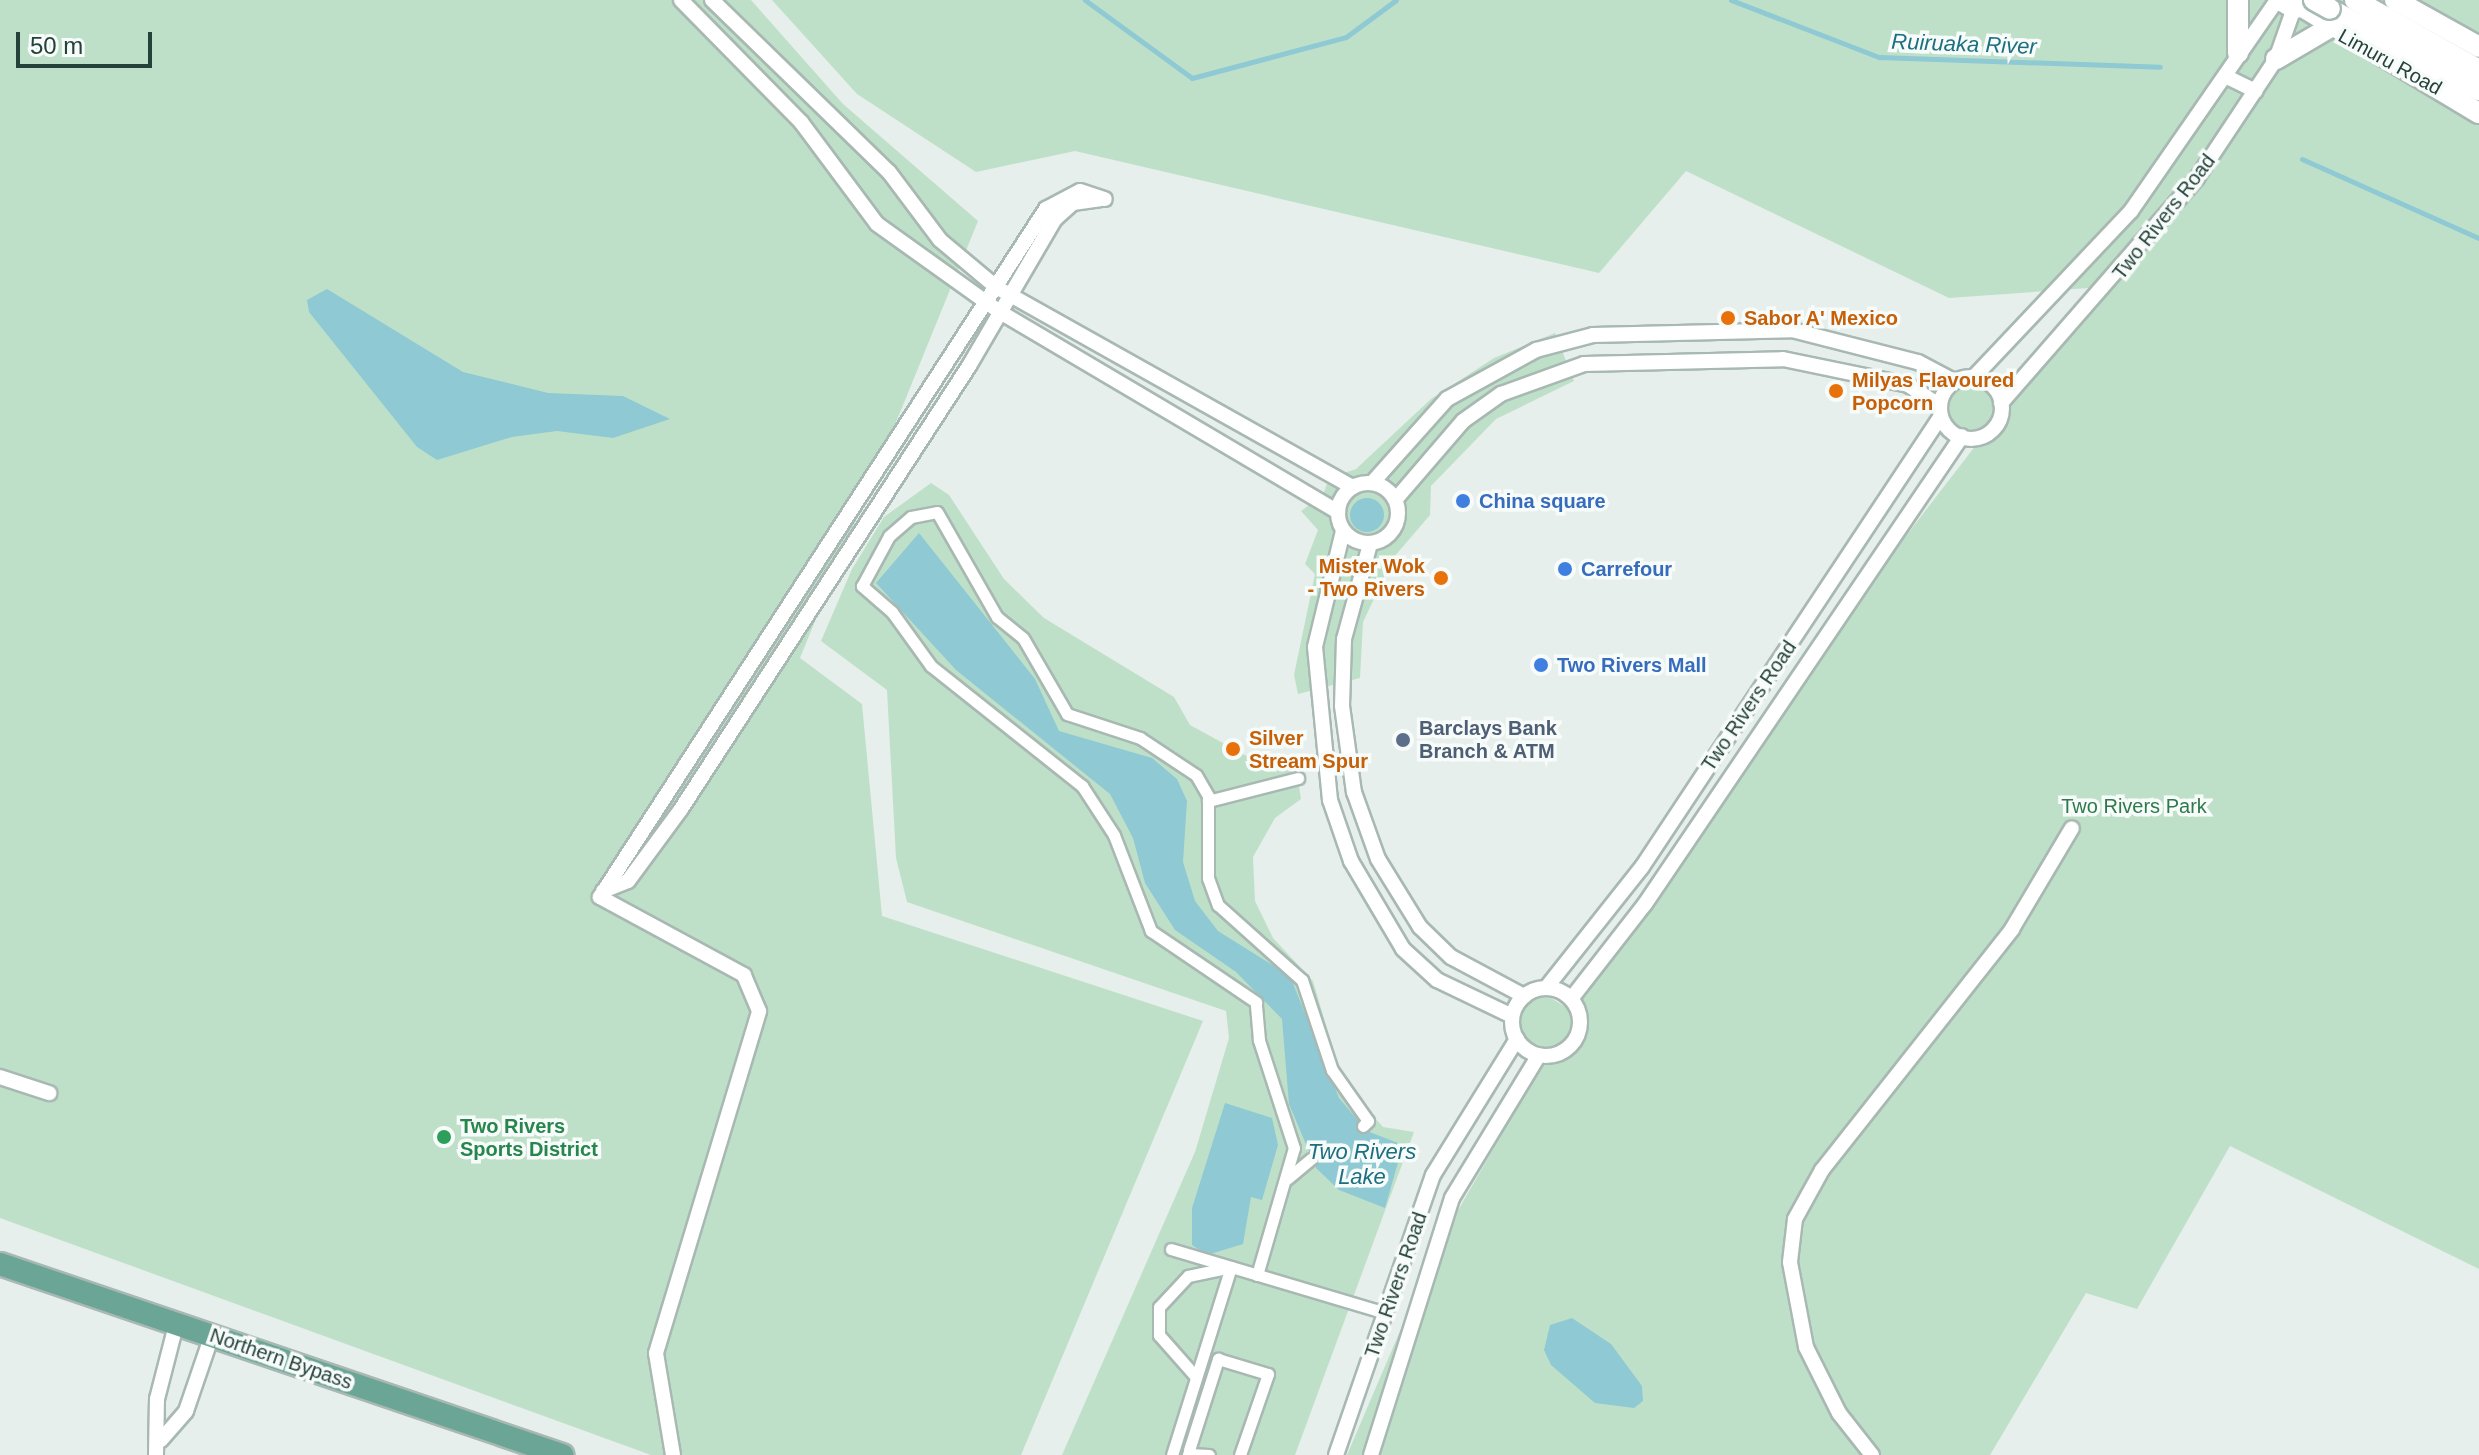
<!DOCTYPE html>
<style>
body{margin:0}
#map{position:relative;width:2479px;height:1455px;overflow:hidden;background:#e6efeb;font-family:Helvetica,sans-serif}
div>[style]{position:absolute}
.green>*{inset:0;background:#bfe0c8}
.water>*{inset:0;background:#8ec9d4}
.round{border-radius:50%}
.stream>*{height:5px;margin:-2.5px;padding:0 2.5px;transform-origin:2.5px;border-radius:2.5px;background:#8ec9d4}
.roads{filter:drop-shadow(2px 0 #a8b8b2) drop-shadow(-2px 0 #a8b8b2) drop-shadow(0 2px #a8b8b2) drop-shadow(0 -2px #a8b8b2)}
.pedestrian>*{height:11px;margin:-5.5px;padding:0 5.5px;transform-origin:5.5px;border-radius:5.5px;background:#fff}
.minor>*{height:14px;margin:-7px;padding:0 7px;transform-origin:7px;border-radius:7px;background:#fff}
.minor>.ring{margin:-7px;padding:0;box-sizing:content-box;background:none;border:14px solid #fff;border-radius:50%}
.secondary>*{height:20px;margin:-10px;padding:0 10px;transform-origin:10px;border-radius:10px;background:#fff}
.primary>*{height:22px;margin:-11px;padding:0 11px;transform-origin:11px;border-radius:11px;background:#6aa596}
.bridges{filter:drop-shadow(2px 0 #a4bbb3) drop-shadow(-2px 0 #a4bbb3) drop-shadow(0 2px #a4bbb3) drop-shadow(0 -2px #a4bbb3)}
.secondary-bridge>*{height:20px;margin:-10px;padding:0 10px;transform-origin:10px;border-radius:10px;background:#fff}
.dots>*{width:22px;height:22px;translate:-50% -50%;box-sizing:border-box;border:4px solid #f7fbf9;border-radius:50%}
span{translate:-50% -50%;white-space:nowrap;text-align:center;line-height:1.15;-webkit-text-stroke:7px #f7fbf9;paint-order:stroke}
.street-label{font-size:20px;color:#24423a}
.food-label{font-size:20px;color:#c56008;font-weight:700}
.left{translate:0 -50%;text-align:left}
.right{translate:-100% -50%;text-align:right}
.shop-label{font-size:20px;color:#366cbe;font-weight:700}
.service-label{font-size:20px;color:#4e5e75;font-weight:700}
.park-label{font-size:20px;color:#2d7a4b}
.leisure-label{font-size:20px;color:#27864d;font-weight:700}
.water-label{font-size:22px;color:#1c6f80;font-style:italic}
.scale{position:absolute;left:16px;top:32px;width:136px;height:36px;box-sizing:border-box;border:4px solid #24423a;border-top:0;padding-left:10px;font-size:24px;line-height:28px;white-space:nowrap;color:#24423a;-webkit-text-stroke:6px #f7fbf9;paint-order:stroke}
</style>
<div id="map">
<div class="green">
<div style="clip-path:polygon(0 0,751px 0,843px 104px,978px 221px,800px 658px,862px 704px,882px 916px,1203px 1021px,1021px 1455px,651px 1455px,0 1218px)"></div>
<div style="clip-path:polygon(772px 0,2479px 0,2479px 1269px,2230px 1146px,2137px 1309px,2086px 1293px,1990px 1455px,1347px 1455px,1433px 1254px,1550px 1050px,1521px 1037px,1521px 1009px,1545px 994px,1573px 1012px,1812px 658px,1986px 432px,1964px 435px,1946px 422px,1950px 388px,1983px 382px,1996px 395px,1999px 415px,2102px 287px,1949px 298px,1686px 171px,1599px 273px,1075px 151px,976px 172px,857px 94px)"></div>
<div style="clip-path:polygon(1555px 333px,1574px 381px,1496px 419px,1431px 486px,1430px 515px,1394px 557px,1363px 622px,1360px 678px,1298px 694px,1294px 675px,1315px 574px,1305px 564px,1318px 530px,1301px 511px,1323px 495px,1329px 478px,1356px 469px,1431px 399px,1494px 358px)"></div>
<div style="clip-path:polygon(931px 483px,949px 495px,1004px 579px,1044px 618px,1174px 697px,1190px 725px,1265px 766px,1295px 761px,1301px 799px,1275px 818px,1253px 857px,1255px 901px,1273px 938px,1313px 981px,1342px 1080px,1383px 1127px,1414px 1132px,1295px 1455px,1062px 1455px,1195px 1152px,1229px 1038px,1226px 1011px,907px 902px,896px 858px,887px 690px,821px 641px,852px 569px,884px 517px)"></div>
</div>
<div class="water">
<div style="clip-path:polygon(327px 289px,463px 372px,548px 393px,623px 396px,670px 419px,613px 438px,557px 431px,512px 437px,437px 460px,417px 447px,309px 312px,307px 300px)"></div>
<div class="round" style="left:1350px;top:498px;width:34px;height:34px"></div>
<div style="clip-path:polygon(919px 533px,1035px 679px,1059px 731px,1152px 758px,1177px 779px,1187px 801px,1183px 862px,1195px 901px,1218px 931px,1290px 976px,1339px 1098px,1367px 1131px,1403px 1145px,1385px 1208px,1339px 1190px,1316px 1168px,1289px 1104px,1282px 1019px,1236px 972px,1175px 930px,1145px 883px,1133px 838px,1110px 794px,956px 670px,876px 583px)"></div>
<div style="clip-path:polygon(1225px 1103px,1272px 1118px,1278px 1145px,1262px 1200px,1251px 1197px,1243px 1244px,1207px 1255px,1192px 1245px,1192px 1208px)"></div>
<div style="clip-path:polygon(1572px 1318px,1611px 1344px,1642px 1386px,1643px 1401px,1634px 1408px,1595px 1403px,1551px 1365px,1544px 1350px,1550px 1325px)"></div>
</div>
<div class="stream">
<div style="left:1085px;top:0;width:132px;rotate:36.1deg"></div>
<div style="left:1192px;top:78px;width:159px;rotate:-14.9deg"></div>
<div style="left:1346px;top:37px;width:62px;rotate:-36.5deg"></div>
<div style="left:1731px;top:0;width:159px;rotate:21.1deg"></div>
<div style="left:1879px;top:57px;width:281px;rotate:2deg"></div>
<div style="left:2302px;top:159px;width:194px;rotate:24.1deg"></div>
</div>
<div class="roads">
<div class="pedestrian">
<div style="left:1208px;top:801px;width:93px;rotate:-14.3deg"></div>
<div style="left:1288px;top:1178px;width:30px;rotate:-40deg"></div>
<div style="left:1171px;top:1249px;width:224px;rotate:16.6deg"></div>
<div style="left:1257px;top:1275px;width:132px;rotate:-73.8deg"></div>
<div style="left:1294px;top:1148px;width:114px;rotate:-108deg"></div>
<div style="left:1259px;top:1040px;width:38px;rotate:-95deg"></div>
<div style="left:1256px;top:1002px;width:127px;rotate:-145.9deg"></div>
<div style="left:1151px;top:931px;width:103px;rotate:-111.1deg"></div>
<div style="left:1114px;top:835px;width:59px;rotate:-123.1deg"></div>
<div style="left:1082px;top:786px;width:193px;rotate:-141.5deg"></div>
<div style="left:931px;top:666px;width:67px;rotate:-125.8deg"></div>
<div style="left:892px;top:612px;width:40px;rotate:-139deg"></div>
<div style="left:862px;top:586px;width:57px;rotate:-61.6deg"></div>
<div style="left:889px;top:536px;width:29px;rotate:-41deg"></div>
<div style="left:911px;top:517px;width:26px;rotate:-11deg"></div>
<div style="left:937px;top:512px;width:121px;rotate:60.3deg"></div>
<div style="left:997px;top:617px;width:33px;rotate:39deg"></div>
<div style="left:1023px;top:638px;width:88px;rotate:59.9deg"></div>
<div style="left:1067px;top:714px;width:77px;rotate:18.2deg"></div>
<div style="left:1140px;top:738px;width:67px;rotate:33.5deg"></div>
<div style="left:1196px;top:775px;width:24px;rotate:60deg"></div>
<div style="left:1208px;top:796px;width:82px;rotate:90deg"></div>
<div style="left:1208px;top:878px;width:29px;rotate:70deg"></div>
<div style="left:1218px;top:905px;width:113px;rotate:41.8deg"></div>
<div style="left:1302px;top:980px;width:95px;rotate:71.6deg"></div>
<div style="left:1332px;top:1070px;width:62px;rotate:54.8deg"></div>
<div style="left:1368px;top:1121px;width:7px;rotate:135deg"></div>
<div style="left:1189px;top:1450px;width:96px;rotate:-72.3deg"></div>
<div style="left:1218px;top:1359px;width:52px;rotate:16.7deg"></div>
<div style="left:1268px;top:1374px;width:86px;rotate:109.1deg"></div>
<div style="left:1188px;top:1454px;width:21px;rotate:3deg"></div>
<div style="left:1172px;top:1455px;width:197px;rotate:-72.6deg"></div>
<div style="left:1231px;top:1267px;width:44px;rotate:168.2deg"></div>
<div style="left:1188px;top:1276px;width:42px;rotate:133.1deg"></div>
<div style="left:1159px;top:1307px;width:28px;rotate:90deg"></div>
<div style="left:1159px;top:1335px;width:56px;rotate:48.6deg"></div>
</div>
<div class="minor">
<div style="left:681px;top:0;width:171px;rotate:45.5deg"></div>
<div style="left:801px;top:122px;width:127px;rotate:53.3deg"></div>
<div style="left:877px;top:224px;width:151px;rotate:35.6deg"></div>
<div style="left:1000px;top:312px;width:393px;rotate:30.6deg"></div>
<div style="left:712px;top:0;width:247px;rotate:44.2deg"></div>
<div style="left:889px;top:172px;width:85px;rotate:53.1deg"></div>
<div style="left:940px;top:240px;width:73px;rotate:40deg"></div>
<div style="left:996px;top:287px;width:409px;rotate:29.3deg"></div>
<div style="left:2225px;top:76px;width:34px;rotate:26deg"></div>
<div style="left:1974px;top:377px;width:228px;rotate:-46.6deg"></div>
<div style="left:2131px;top:211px;width:257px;rotate:-55.3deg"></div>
<div class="ring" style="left:1940px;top:377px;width:48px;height:48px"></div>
<div style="left:2001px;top:403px;width:298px;rotate:-48.9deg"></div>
<div style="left:2197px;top:178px;width:143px;rotate:-56.4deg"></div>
<div style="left:2276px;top:59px;width:54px;rotate:-70.6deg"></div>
<div class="ring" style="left:1338px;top:483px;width:46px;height:46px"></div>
<div style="left:1372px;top:483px;width:113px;rotate:-48.2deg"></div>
<div style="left:1447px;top:399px;width:102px;rotate:-28.8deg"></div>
<div style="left:1536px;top:350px;width:59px;rotate:-14.7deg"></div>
<div style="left:1593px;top:335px;width:199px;rotate:-1.4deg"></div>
<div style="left:1792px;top:330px;width:130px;rotate:14.3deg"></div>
<div style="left:1918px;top:362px;width:41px;rotate:27.8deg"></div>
<div style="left:1396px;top:499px;width:103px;rotate:-49.3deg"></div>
<div style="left:1463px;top:421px;width:47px;rotate:-35.4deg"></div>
<div style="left:1501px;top:394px;width:88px;rotate:-19.9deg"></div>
<div style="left:1584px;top:364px;width:199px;rotate:-1.4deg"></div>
<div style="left:1783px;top:359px;width:128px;rotate:11.7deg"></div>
<div style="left:1908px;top:385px;width:38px;rotate:33deg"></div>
<div style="left:1343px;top:531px;width:119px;rotate:103.6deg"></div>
<div style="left:1315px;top:647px;width:154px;rotate:84.4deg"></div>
<div style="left:1330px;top:800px;width:65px;rotate:71deg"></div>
<div style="left:1351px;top:861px;width:102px;rotate:59.4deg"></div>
<div style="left:1403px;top:949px;width:46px;rotate:42.4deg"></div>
<div style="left:1437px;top:980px;width:83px;rotate:25.6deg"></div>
<div style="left:1370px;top:544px;width:98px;rotate:105.3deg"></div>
<div style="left:1344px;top:639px;width:67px;rotate:91.7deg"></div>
<div style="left:1342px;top:706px;width:87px;rotate:82.1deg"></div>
<div style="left:1354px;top:792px;width:71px;rotate:70.3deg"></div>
<div style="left:1378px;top:859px;width:80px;rotate:58.3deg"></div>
<div style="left:1420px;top:927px;width:43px;rotate:44.1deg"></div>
<div style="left:1451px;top:957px;width:83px;rotate:28.1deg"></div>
<div style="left:603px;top:891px;width:27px;rotate:-22deg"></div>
<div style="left:628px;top:881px;width:89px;rotate:-53.6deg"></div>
<div style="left:681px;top:809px;width:528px;rotate:-56.97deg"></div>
<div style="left:969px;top:366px;width:170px;rotate:-59.7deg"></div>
<div style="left:1055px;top:219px;width:24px;rotate:-42deg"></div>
<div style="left:1073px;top:203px;width:27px;rotate:-8deg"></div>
<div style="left:1546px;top:988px;width:154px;rotate:-51.6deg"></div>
<div style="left:1642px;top:867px;width:541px;rotate:-56.46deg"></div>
<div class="ring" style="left:1512px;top:988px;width:54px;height:54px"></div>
<div style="left:1571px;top:999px;width:120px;rotate:-52.1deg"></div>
<div style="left:1645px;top:904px;width:565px;rotate:-55.89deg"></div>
<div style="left:0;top:1077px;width:52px;rotate:18.1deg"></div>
<div style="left:161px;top:1440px;width:38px;rotate:-49deg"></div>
<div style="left:186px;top:1411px;width:80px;rotate:-71.1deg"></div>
<div style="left:156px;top:1455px;width:56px;rotate:-89deg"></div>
<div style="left:157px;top:1399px;width:76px;rotate:-75.6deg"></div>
<div style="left:673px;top:1455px;width:103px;rotate:-99.5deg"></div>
<div style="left:656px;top:1353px;width:357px;rotate:-73.2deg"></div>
<div style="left:759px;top:1011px;width:39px;rotate:-113deg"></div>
<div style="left:744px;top:975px;width:164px;rotate:-151.6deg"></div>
<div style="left:600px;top:897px;width:820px;rotate:-57.05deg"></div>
<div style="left:1046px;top:209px;width:38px;rotate:-28deg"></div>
<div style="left:1080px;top:191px;width:26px;rotate:18deg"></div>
<div style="left:1336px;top:1455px;width:296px;rotate:-70.9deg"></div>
<div style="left:1433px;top:1175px;width:160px;rotate:-58.3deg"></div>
<div style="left:1371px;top:1455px;width:269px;rotate:-72.5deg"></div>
<div style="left:1452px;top:1198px;width:167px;rotate:-58.7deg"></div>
<div style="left:1872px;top:1455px;width:53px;rotate:-128.2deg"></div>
<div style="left:1839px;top:1413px;width:74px;rotate:-116.6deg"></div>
<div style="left:1806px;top:1347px;width:86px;rotate:-100.7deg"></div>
<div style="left:1790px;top:1262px;width:43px;rotate:-83.4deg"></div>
<div style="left:1795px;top:1219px;width:56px;rotate:-61.1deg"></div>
<div style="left:1822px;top:1170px;width:307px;rotate:-51.7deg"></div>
<div style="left:2012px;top:929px;width:117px;rotate:-59.3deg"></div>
</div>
<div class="secondary">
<div style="left:2238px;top:0;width:53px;rotate:90deg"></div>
<div style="left:2280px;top:0;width:16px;rotate:30deg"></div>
<div style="left:2294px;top:8px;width:20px;rotate:-9deg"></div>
<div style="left:2355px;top:0;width:142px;rotate:29.4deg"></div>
<div style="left:2395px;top:0;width:96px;rotate:29.2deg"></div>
<div style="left:2304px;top:8px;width:204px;rotate:31deg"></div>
<div style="left:2330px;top:9px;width:170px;rotate:28.5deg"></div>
<div style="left:2276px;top:59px;width:61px;rotate:-30.3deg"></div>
</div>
<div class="primary">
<div style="left:0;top:1264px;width:594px;rotate:18.77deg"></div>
</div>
</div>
<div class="bridges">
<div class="secondary-bridge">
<div style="left:2314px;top:0;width:18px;rotate:29deg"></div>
</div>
</div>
<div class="dots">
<div style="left:1728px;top:318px;background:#e8710a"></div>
<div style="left:1836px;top:391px;background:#e8710a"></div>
<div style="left:1463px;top:501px;background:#3f7fe0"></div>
<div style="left:1565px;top:569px;background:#3f7fe0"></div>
<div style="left:1441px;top:578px;background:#e8710a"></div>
<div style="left:1541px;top:665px;background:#3f7fe0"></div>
<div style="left:1403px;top:740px;background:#5c6f8a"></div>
<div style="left:1233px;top:749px;background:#e8710a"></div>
<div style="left:444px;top:1137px;background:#2e9e5b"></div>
</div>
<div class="street-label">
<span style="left:2390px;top:62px;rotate:29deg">Limuru Road</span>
<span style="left:2164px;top:217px;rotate:-52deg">Two Rivers Road</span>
<span style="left:1749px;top:706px;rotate:-56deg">Two Rivers Road</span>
<span style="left:1396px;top:1285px;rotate:-71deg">Two Rivers Road</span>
<span style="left:281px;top:1359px;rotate:19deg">Northern Bypass</span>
</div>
<div class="food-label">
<span class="left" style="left:1744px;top:318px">Sabor A' Mexico</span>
<span class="left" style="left:1852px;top:392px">Milyas Flavoured<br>Popcorn</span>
<span class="right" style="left:1425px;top:578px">Mister Wok<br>- Two Rivers</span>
<span class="left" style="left:1249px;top:750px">Silver<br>Stream Spur</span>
</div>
<div class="shop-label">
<span class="left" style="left:1479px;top:501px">China square</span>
<span class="left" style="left:1581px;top:569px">Carrefour</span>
<span class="left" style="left:1557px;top:665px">Two Rivers Mall</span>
</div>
<div class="service-label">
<span class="left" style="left:1419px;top:740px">Barclays Bank<br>Branch &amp; ATM</span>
</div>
<div class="park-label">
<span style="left:2134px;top:806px">Two Rivers Park</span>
</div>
<div class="leisure-label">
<span class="left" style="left:460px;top:1138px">Two Rivers<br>Sports District</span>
</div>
<div class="water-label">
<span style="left:1964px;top:44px;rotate:2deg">Ruiruaka River</span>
<span style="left:1362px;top:1164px">Two Rivers<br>Lake</span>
</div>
<div class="scale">50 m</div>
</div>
